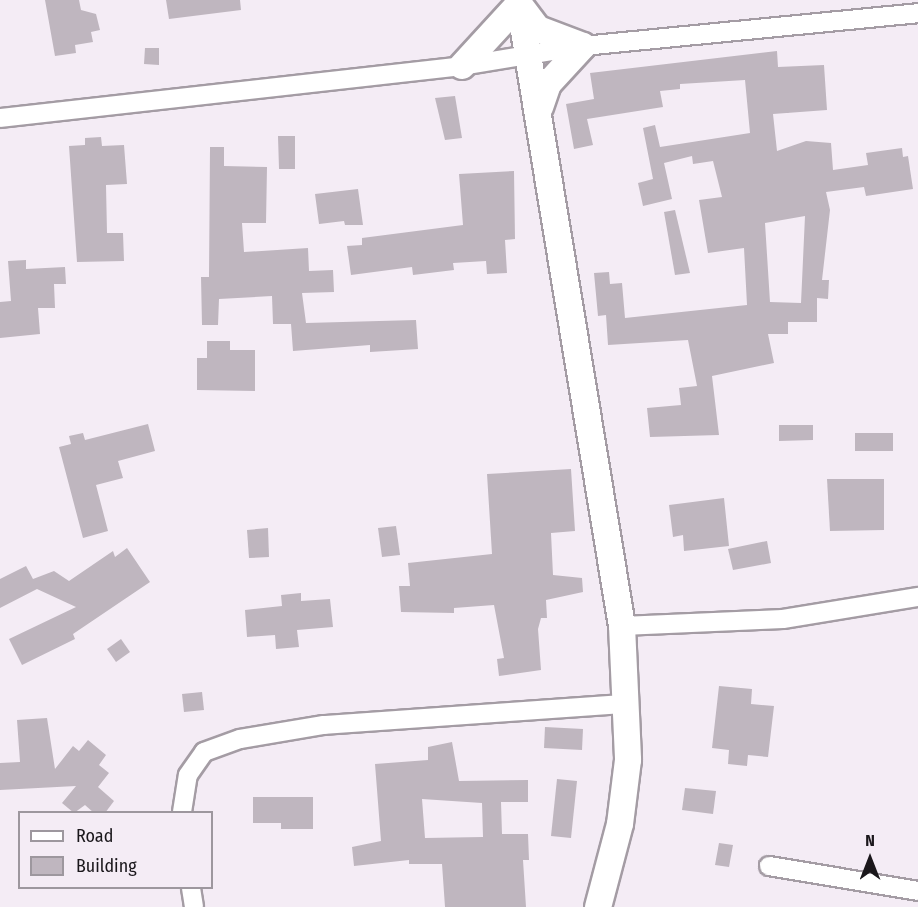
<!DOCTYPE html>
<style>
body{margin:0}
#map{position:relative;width:918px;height:907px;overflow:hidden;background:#f4ecf5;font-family:"Fira Sans Condensed",sans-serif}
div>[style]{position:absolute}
.building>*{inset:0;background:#bfb6bf}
.roads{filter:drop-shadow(2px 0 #a49ca4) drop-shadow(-2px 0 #a49ca4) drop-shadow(0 2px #a49ca4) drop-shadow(0 -2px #a49ca4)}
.street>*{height:18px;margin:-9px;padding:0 9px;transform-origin:9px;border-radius:9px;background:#fff}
.secondary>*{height:26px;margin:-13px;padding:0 13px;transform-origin:13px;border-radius:13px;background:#fff}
span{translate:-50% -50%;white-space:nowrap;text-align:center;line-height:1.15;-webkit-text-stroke:4.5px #f4ecf5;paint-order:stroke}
.legend{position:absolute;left:18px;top:811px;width:195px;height:78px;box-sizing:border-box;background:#f4ecf5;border:2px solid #9d979e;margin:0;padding:8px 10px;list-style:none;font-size:18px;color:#1a171b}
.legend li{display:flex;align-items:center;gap:12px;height:30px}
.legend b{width:30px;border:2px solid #9d979e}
.north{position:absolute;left:840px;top:829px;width:60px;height:60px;-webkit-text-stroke:4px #f4ecf5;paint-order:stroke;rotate:0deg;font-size:16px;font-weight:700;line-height:24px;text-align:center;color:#1a171b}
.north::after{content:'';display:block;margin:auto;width:21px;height:27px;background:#1a171b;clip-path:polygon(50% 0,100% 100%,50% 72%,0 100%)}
</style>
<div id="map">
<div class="building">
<div style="clip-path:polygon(45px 0,79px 0,81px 10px,96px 14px,100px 30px,91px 32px,93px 42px,75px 45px,76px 53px,55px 56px)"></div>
<div style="clip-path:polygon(166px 0,240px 0,241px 10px,169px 19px)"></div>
<div style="clip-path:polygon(145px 48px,159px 48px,159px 65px,144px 64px)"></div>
<div style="clip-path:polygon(evenodd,777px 51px,778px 67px,824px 65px,827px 110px,773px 114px,777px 151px,806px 141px,831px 143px,833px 170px,868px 165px,866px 153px,902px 148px,903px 157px,908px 156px,913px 189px,866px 196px,864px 187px,826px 192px,830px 210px,822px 280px,829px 280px,828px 299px,817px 298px,817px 322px,788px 322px,788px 334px,768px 334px,774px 363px,712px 376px,719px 435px,650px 437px,647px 408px,681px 405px,679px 388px,697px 386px,688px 340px,608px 345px,606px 315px,598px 316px,594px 273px,609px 272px,610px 284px,622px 283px,625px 318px,747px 305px,744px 248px,708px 253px,699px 200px,722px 197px,713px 161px,693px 164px,692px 156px,664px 163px,672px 199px,643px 206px,638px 183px,653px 179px,643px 128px,655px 125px,660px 147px,750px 133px,745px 80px,680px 84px,680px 89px,660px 91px,663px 107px,587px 119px,593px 145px,574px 149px,566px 104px,594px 99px,590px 73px,777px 51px,805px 216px,801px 303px,770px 302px,765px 223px,805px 216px)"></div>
<div style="clip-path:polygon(455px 96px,462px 138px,445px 140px,435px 98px)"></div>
<div style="clip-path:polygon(278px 136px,295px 136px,295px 169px,279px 169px)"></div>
<div style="clip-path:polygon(101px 137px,102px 146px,124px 145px,127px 184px,106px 185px,107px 233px,123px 233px,124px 261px,77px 262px,69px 146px,85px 145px,85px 138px)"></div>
<div style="clip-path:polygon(210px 147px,224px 147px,224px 166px,267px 167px,266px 223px,242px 223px,244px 252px,308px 248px,309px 271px,333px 270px,334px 292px,302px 293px,306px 323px,416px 320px,418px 349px,370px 352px,370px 345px,293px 351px,291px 324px,273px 324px,272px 296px,219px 299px,218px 325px,202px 325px,201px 277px,209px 277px)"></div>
<div style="clip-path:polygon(514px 171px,515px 239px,505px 240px,507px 273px,487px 274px,486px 261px,453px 263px,454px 270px,413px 275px,412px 267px,351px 275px,347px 246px,362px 245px,362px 238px,463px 225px,459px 174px)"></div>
<div style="clip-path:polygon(358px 189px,363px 225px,345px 225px,344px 221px,319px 224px,315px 194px)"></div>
<div style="clip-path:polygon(675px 210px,690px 273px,675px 275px,664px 212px)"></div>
<div style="clip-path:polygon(26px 260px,26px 269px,65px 267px,66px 284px,54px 284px,55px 308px,38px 308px,40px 334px,0 338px,0 302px,11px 301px,8px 261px)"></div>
<div style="clip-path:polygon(207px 341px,230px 341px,230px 350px,255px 350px,255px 391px,197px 390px,197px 358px,207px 358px)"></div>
<div style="clip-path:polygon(148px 424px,155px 451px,118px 461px,123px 478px,96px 485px,108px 531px,83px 538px,59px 447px,71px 444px,69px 436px,83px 433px,85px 440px)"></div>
<div style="clip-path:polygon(779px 425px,813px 425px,813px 440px,779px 441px)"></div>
<div style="clip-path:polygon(855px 433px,893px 433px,893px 451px,855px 451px)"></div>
<div style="clip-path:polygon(571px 469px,575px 531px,551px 533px,553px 575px,582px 578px,583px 592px,546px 600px,547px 618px,541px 618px,538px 629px,541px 670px,499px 676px,497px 659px,504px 658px,494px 605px,454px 608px,454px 613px,401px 612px,399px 586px,410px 586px,408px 563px,492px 554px,487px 474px)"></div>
<div style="clip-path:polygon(827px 479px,884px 479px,884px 530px,830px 531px)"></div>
<div style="clip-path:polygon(724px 498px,729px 546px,684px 551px,683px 535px,673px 537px,669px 505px)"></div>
<div style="clip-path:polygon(396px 526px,400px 555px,382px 557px,378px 528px)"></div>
<div style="clip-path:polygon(268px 528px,269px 557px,249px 558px,247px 530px)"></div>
<div style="clip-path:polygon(767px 541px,771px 563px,733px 570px,728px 549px)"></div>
<div style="clip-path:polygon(127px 548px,150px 582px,73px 634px,75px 639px,22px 665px,9px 639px,76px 607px,37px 589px,0 608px,0 579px,26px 566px,33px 579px,54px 571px,69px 581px,113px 551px,115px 557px)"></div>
<div style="clip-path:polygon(301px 593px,301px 601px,330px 599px,333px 627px,297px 630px,299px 647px,276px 649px,275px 635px,247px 637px,245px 610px,282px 606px,281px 595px)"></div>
<div style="clip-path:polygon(121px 639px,130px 652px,116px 662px,107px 649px)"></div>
<div style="clip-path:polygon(719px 686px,752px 689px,751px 704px,774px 706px,768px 757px,748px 755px,747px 766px,728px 764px,729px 750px,712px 748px)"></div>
<div style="clip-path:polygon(202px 692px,204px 710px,184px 712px,182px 694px)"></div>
<div style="clip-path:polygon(47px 718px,55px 769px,73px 746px,79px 751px,88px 740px,106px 755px,99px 765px,109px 773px,98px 787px,114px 801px,105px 813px,94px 813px,85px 805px,74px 813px,62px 803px,76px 786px,0 790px,0 763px,20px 762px,17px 720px)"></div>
<div style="clip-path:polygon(545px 727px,583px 729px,582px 750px,544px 748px)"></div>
<div style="clip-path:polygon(evenodd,452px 742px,459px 781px,528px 780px,528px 802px,501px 802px,502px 834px,528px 834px,529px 860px,523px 860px,526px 907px,445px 907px,442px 864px,409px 864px,409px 860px,354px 866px,352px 847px,381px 841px,375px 764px,428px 760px,428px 747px,452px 742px,422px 799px,482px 803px,483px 837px,425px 838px,422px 799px)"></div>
<div style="clip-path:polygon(557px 779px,577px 781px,571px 838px,551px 836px)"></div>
<div style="clip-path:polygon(685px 788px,716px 791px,713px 814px,682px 810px)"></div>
<div style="clip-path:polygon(253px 797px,313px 797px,313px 829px,281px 829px,281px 823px,253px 823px)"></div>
<div style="clip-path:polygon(719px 843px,733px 845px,729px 867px,715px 865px)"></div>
</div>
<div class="roads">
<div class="street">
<div style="left:0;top:118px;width:465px;rotate:-6.4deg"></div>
<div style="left:462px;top:66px;width:123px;rotate:-9.4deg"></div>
<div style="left:583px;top:46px;width:337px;rotate:-5.6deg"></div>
<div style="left:622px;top:626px;width:161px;rotate:-2.5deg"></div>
<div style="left:783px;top:619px;width:137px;rotate:-9.3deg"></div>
<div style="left:182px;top:812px;width:37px;rotate:-81deg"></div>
<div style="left:188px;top:775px;width:28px;rotate:-55deg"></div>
<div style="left:204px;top:752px;width:38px;rotate:-20deg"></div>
<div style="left:240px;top:739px;width:85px;rotate:-9.5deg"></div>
<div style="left:324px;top:725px;width:305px;rotate:-4deg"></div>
<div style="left:769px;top:866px;width:151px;rotate:9.5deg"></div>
<div style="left:191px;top:888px;width:19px;rotate:81deg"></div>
</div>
<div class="secondary">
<div style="left:519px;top:0;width:634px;rotate:80.66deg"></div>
<div style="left:622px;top:626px;width:134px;rotate:87.4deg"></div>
<div style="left:628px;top:760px;width:64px;rotate:97.1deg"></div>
<div style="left:620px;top:824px;width:86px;rotate:104.8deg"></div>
<div style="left:462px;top:66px;width:84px;rotate:-47.4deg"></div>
<div style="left:519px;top:4px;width:31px;rotate:53deg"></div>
<div style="left:538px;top:29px;width:48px;rotate:20.7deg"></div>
<div style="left:583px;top:46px;width:52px;rotate:132.6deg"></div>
<div style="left:548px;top:84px;width:24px;rotate:109deg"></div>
</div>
</div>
<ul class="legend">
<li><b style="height:8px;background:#fff"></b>Road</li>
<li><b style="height:16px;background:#bfb6bf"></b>Building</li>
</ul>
<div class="north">N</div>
</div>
